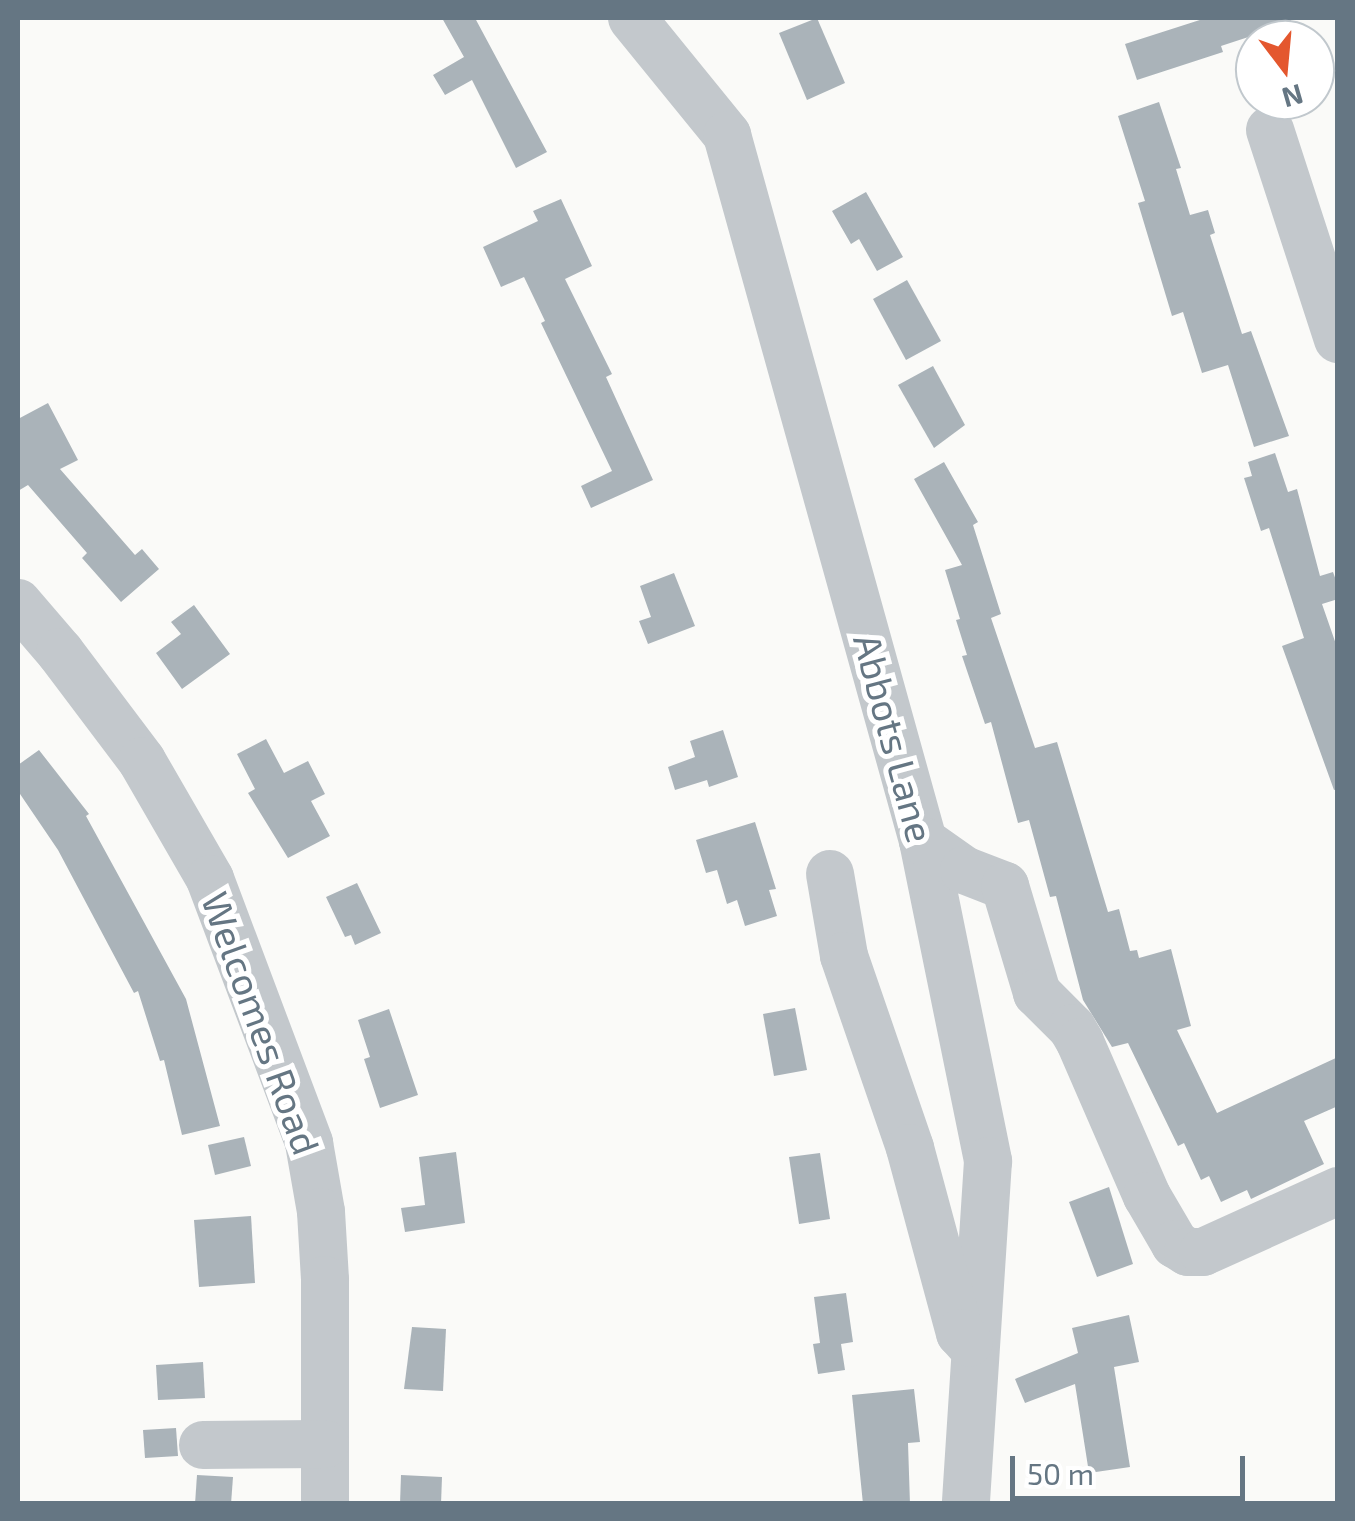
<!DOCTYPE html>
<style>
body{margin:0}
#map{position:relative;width:1355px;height:1521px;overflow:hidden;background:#fafaf8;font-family:"Exo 2",sans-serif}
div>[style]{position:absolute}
.building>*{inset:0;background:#aab3b9}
.minor>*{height:48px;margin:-24px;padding:0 24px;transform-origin:24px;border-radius:24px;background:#c3c8cc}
span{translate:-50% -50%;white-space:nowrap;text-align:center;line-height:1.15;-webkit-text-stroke:10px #fff;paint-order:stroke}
.street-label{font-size:38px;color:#657683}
.frame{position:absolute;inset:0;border:20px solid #657683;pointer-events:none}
.north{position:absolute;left:1235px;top:20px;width:100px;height:100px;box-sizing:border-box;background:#fff;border:2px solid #c1c8cd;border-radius:50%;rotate:164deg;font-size:28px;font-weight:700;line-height:40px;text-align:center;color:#657683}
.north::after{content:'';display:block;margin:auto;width:35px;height:45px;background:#e4572e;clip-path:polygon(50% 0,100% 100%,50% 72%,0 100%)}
.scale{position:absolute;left:1010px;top:1456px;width:235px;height:45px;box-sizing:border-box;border:5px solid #657683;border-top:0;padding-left:12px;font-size:30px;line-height:35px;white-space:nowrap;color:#657683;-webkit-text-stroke:8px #fff;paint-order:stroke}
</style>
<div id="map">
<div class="building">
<div style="clip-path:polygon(442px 18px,475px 18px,547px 152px,516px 168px,472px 80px,445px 95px,433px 75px,464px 57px)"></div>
<div style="clip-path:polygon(817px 18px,845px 83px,807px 100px,779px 33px)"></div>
<div style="clip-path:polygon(1206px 18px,1291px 18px,1291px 23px,1221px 46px,1223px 52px,1137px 80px,1125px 44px)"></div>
<div style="clip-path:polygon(1159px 102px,1181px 168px,1176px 169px,1190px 215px,1208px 210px,1215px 233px,1210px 235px,1242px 334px,1251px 331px,1289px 436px,1254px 447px,1228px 365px,1202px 373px,1183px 312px,1172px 316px,1138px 203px,1145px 201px,1118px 116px)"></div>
<div style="clip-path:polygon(866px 192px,903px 257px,877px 271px,859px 239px,851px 244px,832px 211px)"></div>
<div style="clip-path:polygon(561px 199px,592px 266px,565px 279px,612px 374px,606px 377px,653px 480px,591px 508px,581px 486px,612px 471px,541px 323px,545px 321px,524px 277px,501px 287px,483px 247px,538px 221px,533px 211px)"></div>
<div style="clip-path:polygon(907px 280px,941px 341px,906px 360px,873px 299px)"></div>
<div style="clip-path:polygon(933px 366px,965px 425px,934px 448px,898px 385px)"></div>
<div style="clip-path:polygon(48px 403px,78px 460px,60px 469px,135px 555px,142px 549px,159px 569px,121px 602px,82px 558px,87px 553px,28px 485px,18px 491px,18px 419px)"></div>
<div style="clip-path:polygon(1275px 453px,1288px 492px,1297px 489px,1320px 576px,1333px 572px,1338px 586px,1338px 599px,1322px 604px,1338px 650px,1338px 789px,1334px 790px,1282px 646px,1304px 638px,1269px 528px,1261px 531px,1244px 478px,1252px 476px,1248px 462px)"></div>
<div style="clip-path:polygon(944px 462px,978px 522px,973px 525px,1001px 614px,991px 618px,1035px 748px,1057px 742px,1108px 912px,1119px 909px,1130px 951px,1137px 950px,1139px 958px,1171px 949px,1191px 1026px,1177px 1030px,1217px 1113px,1338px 1057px,1338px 1106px,1304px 1121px,1324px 1164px,1251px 1199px,1247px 1190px,1221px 1202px,1209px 1176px,1201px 1180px,1184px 1143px,1178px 1146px,1128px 1043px,1112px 1047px,1083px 1000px,1056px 896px,1050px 897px,1029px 820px,1018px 823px,991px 722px,985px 724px,962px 656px,967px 655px,956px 620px,960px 619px,945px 570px,962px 565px,914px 479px)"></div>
<div style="clip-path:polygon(674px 573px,695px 626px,648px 644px,639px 621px,651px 617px,640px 586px)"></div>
<div style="clip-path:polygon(194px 605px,230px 654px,182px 689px,156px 653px,181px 634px,171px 622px)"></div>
<div style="clip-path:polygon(723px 730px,738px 777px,709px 787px,707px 780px,675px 790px,668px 767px,695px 757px,690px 741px)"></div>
<div style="clip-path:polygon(266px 739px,284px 773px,308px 761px,325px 794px,311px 801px,330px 836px,288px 858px,248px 793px,255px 789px,237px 754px)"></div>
<div style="clip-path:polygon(39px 750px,89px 814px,86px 816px,186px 999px,220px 1126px,182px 1135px,164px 1060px,160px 1061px,138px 991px,134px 993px,58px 850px,18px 791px,18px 765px)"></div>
<div style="clip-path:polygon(755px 822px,776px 889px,769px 890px,777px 916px,745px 926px,737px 900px,727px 904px,717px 870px,706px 873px,696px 840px)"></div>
<div style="clip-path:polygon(357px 883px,381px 933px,355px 945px,351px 935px,345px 937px,326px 897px)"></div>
<div style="clip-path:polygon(795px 1008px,807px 1070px,774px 1076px,763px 1014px)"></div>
<div style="clip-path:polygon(389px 1009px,418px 1095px,380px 1108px,364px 1059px,370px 1057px,358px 1020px)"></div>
<div style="clip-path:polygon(244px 1137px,251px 1166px,215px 1175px,208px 1145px)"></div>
<div style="clip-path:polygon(456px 1152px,465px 1223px,405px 1232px,401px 1208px,425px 1205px,419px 1157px)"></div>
<div style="clip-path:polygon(820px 1153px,830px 1219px,799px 1224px,789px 1157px)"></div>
<div style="clip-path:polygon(1109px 1187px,1133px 1264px,1097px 1277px,1069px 1202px)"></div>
<div style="clip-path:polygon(251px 1216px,255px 1283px,199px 1287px,194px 1220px)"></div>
<div style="clip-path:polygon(846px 1293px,853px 1342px,841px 1344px,845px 1370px,818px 1374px,813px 1344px,820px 1343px,814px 1297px)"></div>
<div style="clip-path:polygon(1129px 1315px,1139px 1362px,1114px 1367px,1130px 1467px,1089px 1473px,1075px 1384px,1025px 1403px,1015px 1379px,1078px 1353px,1072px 1328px)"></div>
<div style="clip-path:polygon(412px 1327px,446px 1329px,443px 1391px,404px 1389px)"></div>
<div style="clip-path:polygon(203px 1362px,205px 1398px,158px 1400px,156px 1365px)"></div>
<div style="clip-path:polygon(914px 1389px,920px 1442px,908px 1443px,910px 1504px,863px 1504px,852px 1395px)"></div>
<div style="clip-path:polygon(176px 1428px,178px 1456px,145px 1458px,143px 1430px)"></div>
<div style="clip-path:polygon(197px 1475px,233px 1477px,231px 1504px,195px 1504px)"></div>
<div style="clip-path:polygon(401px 1475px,442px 1477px,441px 1504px,400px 1504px)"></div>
</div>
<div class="minor">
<div style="left:632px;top:18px;width:151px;rotate:50.9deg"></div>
<div style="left:727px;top:135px;width:733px;rotate:74.48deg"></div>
<div style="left:923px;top:841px;width:327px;rotate:78.5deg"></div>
<div style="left:988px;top:1161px;width:344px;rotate:93.7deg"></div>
<div style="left:1270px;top:130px;width:220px;rotate:72deg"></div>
<div style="left:18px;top:603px;width:65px;rotate:49.4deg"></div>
<div style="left:60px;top:652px;width:136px;rotate:53deg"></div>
<div style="left:142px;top:761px;width:136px;rotate:60deg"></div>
<div style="left:210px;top:879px;width:282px;rotate:69.4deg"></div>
<div style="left:309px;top:1143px;width:70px;rotate:80.1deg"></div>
<div style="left:321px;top:1212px;width:68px;rotate:86.6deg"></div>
<div style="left:325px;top:1280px;width:224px;rotate:90deg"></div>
<div style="left:923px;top:841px;width:50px;rotate:35.3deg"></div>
<div style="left:964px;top:870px;width:44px;rotate:21.3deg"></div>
<div style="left:1005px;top:886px;width:112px;rotate:73.3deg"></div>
<div style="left:1037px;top:993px;width:49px;rotate:45deg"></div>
<div style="left:1072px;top:1028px;width:16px;rotate:60deg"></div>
<div style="left:1080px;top:1042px;width:168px;rotate:66.5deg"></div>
<div style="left:1147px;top:1196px;width:56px;rotate:59.7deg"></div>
<div style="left:1175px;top:1244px;width:15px;rotate:32deg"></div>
<div style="left:1188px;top:1252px;width:15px"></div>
<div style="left:1203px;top:1252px;width:148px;rotate:-24.3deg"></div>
<div style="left:830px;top:874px;width:83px;rotate:80.3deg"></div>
<div style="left:844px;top:956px;width:203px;rotate:71deg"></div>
<div style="left:910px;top:1148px;width:192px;rotate:74.9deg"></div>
<div style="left:960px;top:1333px;width:13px;rotate:48deg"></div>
<div style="left:203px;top:1445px;width:122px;rotate:-0.5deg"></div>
</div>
<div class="street-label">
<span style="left:894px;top:738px;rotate:75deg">Abbots Lane</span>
<span style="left:261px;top:1023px;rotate:70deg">Welcomes Road</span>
</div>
<div class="frame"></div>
<div class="north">N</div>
<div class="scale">50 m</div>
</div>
